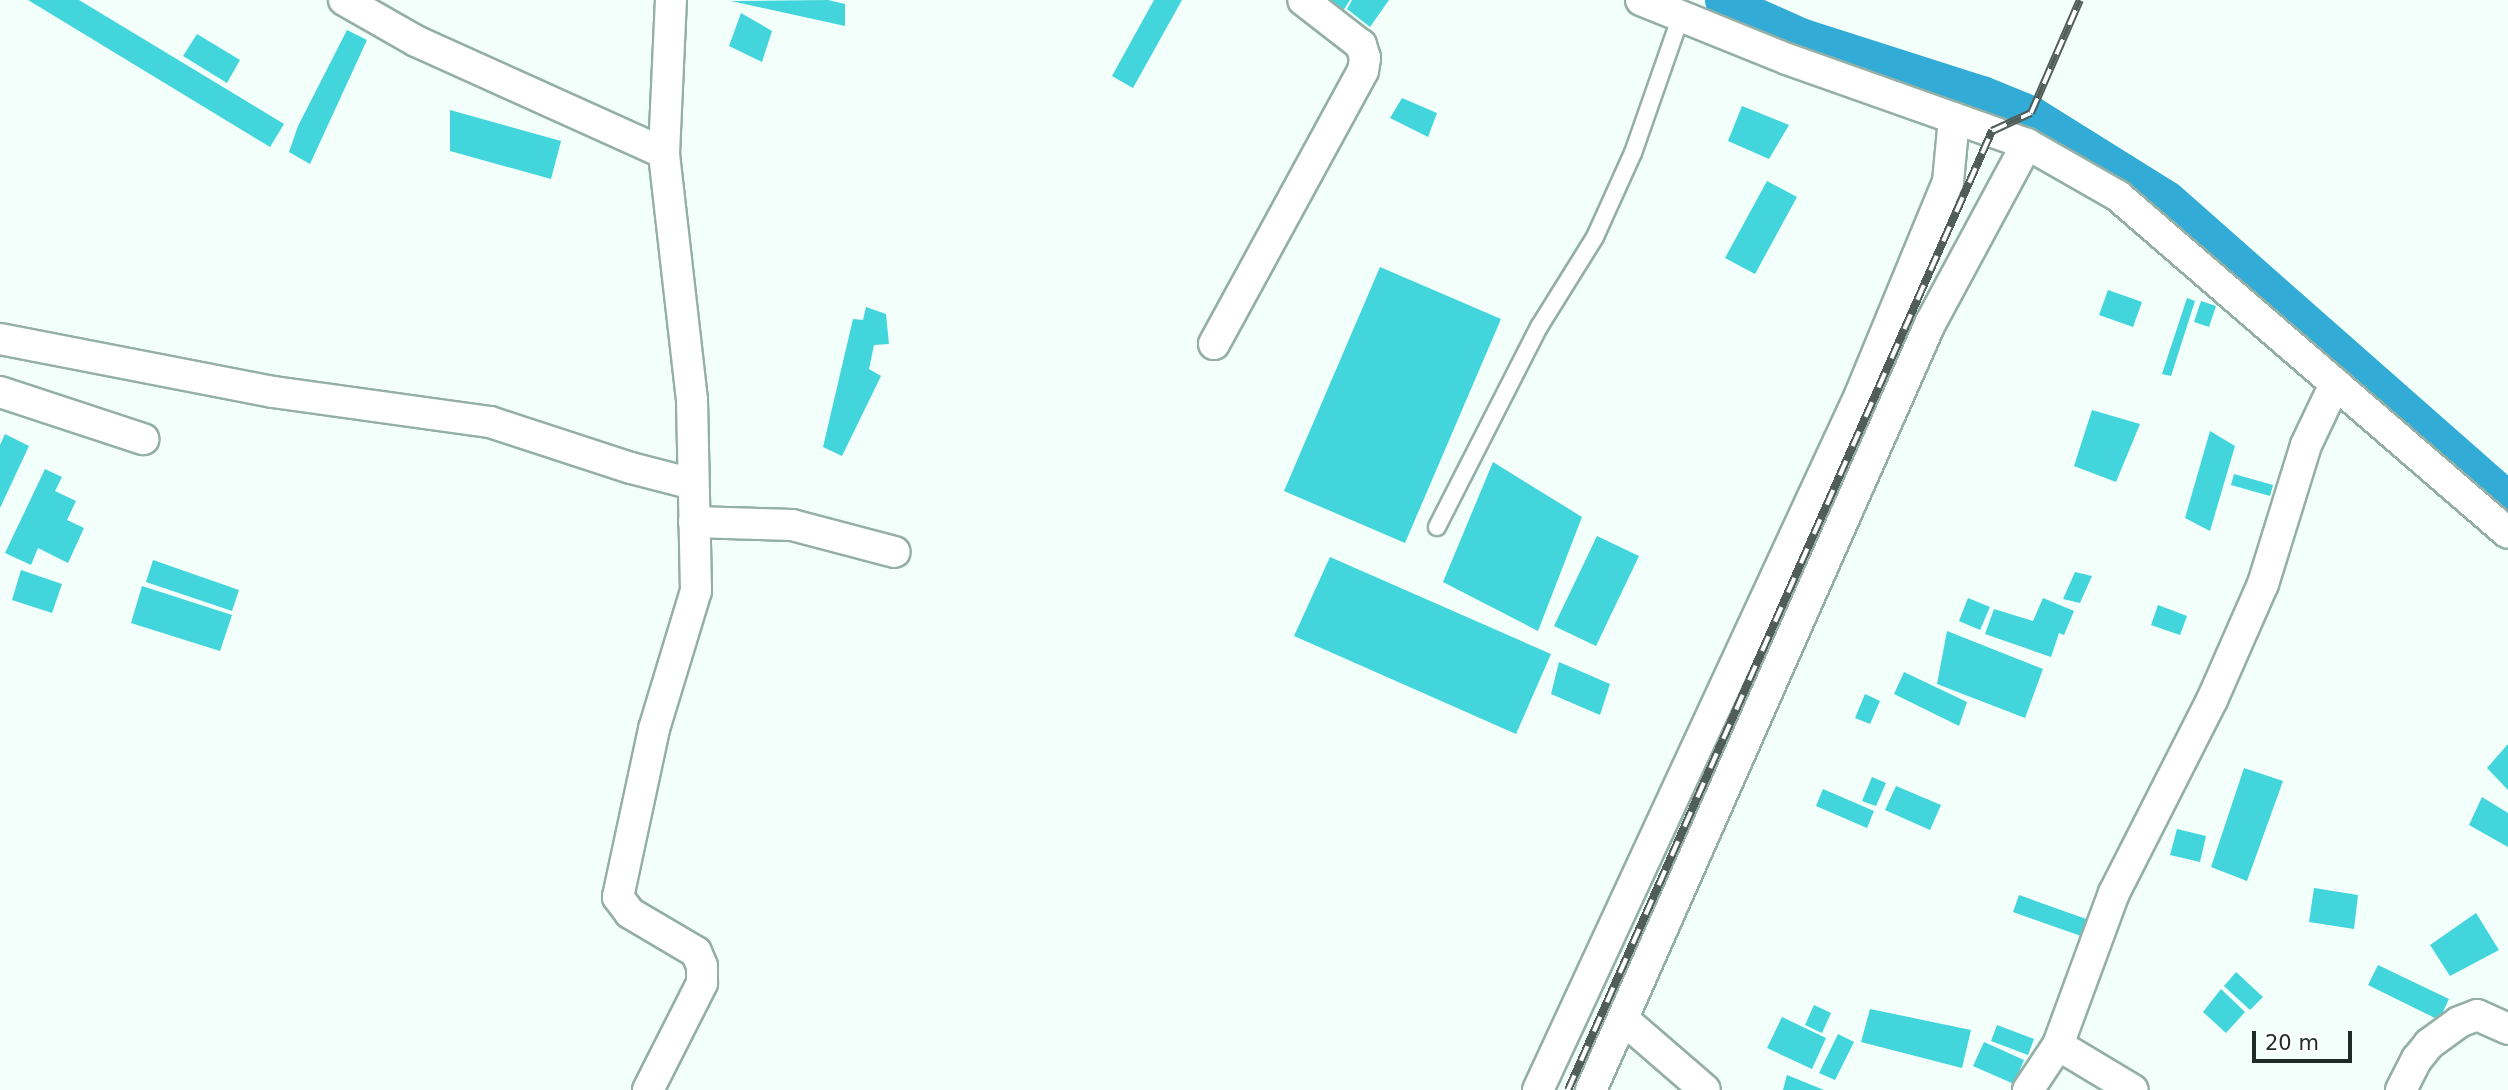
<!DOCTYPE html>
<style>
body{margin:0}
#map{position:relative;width:2508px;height:1090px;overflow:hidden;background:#f3fffa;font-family:"DejaVu Sans",sans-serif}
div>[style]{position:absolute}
.canal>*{height:35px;margin:-17.5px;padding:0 17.5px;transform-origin:17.5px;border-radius:17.5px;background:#32abd7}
.building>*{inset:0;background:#42d5dc}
.roads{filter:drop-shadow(2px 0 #94b0a6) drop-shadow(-2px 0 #94b0a6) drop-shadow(0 2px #94b0a6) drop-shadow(0 -2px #94b0a6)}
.lane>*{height:16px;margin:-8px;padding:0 8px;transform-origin:8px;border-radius:8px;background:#fff}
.street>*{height:30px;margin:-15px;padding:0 15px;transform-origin:15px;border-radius:15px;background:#fff}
.rail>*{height:8px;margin-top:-4px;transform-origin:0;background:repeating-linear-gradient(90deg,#fff 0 16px,#515d59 0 32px);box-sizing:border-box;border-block:2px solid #515d59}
span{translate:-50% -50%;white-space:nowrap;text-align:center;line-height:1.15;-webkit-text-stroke:6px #fff;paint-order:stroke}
.scale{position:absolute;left:2252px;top:1031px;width:100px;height:32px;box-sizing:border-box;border:4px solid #1f2b27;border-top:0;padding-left:9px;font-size:21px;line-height:24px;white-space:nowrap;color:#1f2b27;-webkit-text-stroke:5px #fff;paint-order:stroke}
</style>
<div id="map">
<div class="canal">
<div style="left:1722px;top:0;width:89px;rotate:24deg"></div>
<div style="left:1803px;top:36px;width:188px;rotate:17.7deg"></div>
<div style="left:1982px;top:93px;width:53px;rotate:22.2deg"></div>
<div style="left:2031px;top:113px;width:160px;rotate:32deg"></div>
<div style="left:2167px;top:198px;width:455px;rotate:41.4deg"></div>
</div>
<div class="building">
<div style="clip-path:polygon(28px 0,79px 0,284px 124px,270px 147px)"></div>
<div style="clip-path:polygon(828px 0,845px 4px,845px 26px,731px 1px)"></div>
<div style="clip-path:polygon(1154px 0,1182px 0,1133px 88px,1112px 76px)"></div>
<div style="clip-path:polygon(1323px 0,1350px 0,1338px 19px)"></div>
<div style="clip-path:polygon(1352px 0,1389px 0,1370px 27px,1347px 9px)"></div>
<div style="clip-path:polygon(741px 13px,772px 31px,762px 62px,729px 46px)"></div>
<div style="clip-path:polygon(347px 30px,367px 40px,310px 164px,289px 152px,298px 126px)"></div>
<div style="clip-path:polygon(197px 34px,240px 60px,227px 83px,183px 56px)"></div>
<div style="clip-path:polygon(1402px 98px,1437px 113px,1428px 137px,1390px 118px)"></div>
<div style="clip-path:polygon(1742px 106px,1789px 125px,1769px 159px,1728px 141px)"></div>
<div style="clip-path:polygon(450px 110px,561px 141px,551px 179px,450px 151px)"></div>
<div style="clip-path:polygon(1767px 181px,1797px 197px,1755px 274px,1725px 258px)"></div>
<div style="clip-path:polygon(1380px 267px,1501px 319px,1405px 543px,1284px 491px)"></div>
<div style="clip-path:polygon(2108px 290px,2142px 302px,2133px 327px,2099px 315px)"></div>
<div style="clip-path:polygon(2187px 298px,2195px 301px,2171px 376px,2162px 374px)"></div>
<div style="clip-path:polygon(2201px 301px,2216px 306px,2209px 327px,2194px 322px)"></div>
<div style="clip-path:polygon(866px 307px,886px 314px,889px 344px,874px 345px,869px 369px,881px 376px,842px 456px,823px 447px,853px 319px,863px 320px)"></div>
<div style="clip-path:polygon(2092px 410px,2140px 424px,2116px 482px,2074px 466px)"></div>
<div style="clip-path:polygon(2210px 431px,2235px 446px,2210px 531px,2185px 518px)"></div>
<div style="clip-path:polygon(5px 434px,29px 446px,0 508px,0 445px)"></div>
<div style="clip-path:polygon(1493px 462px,1582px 517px,1538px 631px,1443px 582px)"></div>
<div style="clip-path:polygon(45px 469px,62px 477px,55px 491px,76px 501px,67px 520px,84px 528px,68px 563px,38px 548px,31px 565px,5px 553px)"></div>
<div style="clip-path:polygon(2234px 474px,2273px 485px,2270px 496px,2231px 485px)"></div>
<div style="clip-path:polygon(1597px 536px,1639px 556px,1596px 646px,1554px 626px)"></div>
<div style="clip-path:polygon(1330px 557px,1551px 654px,1516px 734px,1294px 636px)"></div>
<div style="clip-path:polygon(153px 560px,239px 590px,232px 611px,146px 582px)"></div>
<div style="clip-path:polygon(21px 570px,62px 584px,52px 613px,12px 600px)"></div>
<div style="clip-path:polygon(2075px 572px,2092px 576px,2080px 603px,2063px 599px)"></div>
<div style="clip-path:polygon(142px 586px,232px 615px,220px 651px,131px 623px)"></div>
<div style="clip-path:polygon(1968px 598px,1990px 607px,1980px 630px,1959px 621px)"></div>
<div style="clip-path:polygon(2043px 598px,2074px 611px,2064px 635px,2059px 633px,2051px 657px,1985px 634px,1994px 609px,2033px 621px)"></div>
<div style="clip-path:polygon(2158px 605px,2187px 616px,2180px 635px,2151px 625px)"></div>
<div style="clip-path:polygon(1947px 631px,2043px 669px,2025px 718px,1937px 684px)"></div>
<div style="clip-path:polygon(1559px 662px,1610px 684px,1600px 715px,1551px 694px)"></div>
<div style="clip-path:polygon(1904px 672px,1967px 702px,1959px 726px,1894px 694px)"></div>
<div style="clip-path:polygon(1865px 694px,1880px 701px,1870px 724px,1855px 718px)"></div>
<div style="clip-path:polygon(2508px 744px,2508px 790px,2487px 768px)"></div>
<div style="clip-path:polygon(2244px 768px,2283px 781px,2247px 881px,2211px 867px)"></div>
<div style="clip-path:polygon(1872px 777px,1886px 783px,1876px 806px,1862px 801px)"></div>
<div style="clip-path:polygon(1896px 786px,1941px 805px,1930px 830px,1885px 810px)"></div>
<div style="clip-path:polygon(1823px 789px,1874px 811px,1867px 828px,1816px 806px)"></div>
<div style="clip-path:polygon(2482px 797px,2508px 813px,2508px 847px,2469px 825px)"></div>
<div style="clip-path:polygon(2177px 829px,2206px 836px,2200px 862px,2170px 855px)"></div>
<div style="clip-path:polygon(2314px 888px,2358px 895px,2354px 929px,2309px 922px)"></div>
<div style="clip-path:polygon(2019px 895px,2089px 920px,2084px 937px,2013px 912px)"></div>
<div style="clip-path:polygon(2476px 913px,2499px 950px,2450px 976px,2430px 945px)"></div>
<div style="clip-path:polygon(2378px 965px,2449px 999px,2439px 1020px,2368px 985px)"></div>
<div style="clip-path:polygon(2236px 972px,2263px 997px,2250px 1010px,2224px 986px)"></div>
<div style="clip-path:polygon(2221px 989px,2245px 1012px,2226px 1033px,2203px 1012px)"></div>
<div style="clip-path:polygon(1814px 1005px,1831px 1013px,1822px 1033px,1805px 1025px)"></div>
<div style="clip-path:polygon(1870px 1009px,1971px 1030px,1962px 1068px,1861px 1042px)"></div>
<div style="clip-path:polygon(1782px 1017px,1826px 1038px,1812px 1069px,1767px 1048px)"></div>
<div style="clip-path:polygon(1997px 1025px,2034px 1039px,2028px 1055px,1991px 1041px)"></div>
<div style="clip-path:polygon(1838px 1034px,1854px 1042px,1835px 1080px,1819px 1073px)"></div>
<div style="clip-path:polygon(1984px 1042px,2024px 1060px,2014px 1084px,1973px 1066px)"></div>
<div style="clip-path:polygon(1787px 1075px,1824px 1090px,1783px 1090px)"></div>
</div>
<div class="roads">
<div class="lane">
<div style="left:1437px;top:527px;width:225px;rotate:-63deg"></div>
<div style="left:1539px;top:327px;width:106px;rotate:-58.1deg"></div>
<div style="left:1595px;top:237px;width:92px;rotate:-65.7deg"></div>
<div style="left:1633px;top:153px;width:142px;rotate:-70.7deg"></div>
</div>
<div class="street">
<div style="left:344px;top:0;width:83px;rotate:29.7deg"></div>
<div style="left:416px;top:41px;width:272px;rotate:24.3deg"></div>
<div style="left:1641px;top:0;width:157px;rotate:22deg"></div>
<div style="left:1787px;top:59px;width:255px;rotate:19.5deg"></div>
<div style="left:2027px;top:144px;width:105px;rotate:29.7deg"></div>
<div style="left:2118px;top:196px;width:515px;rotate:40.83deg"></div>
<div style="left:0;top:339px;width:278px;rotate:11deg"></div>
<div style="left:273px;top:392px;width:219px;rotate:7.9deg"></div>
<div style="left:490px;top:422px;width:148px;rotate:18.1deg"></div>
<div style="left:631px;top:468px;width:64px;rotate:14.5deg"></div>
<div style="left:1214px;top:344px;width:311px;rotate:-61.4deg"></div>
<div style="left:1363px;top:71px;width:13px;rotate:-81deg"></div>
<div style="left:1365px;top:58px;width:14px;rotate:-107deg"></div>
<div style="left:1361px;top:45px;width:73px;rotate:-142.2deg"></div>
<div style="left:0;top:392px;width:151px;rotate:18.2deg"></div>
<div style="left:694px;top:522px;width:98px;rotate:1.8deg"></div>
<div style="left:792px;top:525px;width:106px;rotate:14.7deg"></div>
<div style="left:1623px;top:1019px;width:108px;rotate:40.9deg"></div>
<div style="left:2058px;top:1045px;width:87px;rotate:31deg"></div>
<div style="left:648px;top:1090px;width:120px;rotate:-63.2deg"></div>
<div style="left:702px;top:983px;width:17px;rotate:-90deg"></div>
<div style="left:702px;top:966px;width:15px;rotate:-113deg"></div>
<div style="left:696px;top:952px;width:77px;rotate:-149.4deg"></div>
<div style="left:630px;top:913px;width:20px;rotate:-127deg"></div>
<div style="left:618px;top:897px;width:172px;rotate:-77.9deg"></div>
<div style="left:654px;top:729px;width:144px;rotate:-73.1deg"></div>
<div style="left:696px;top:591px;width:191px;rotate:-91.2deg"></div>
<div style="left:692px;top:400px;width:249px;rotate:-96.5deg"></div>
<div style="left:664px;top:153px;width:153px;rotate:-87.4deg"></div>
<div style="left:1538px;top:1090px;width:766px;rotate:-65.14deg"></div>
<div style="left:1860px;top:395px;width:230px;rotate:-67.6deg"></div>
<div style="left:1948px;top:182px;width:64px;rotate:-84.6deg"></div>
<div style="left:1591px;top:1090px;width:838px;rotate:-66.13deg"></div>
<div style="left:1930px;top:324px;width:204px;rotate:-61.7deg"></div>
<div style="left:2028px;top:1090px;width:54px;rotate:-56.3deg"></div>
<div style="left:2058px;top:1045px;width:162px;rotate:-69.8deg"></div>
<div style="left:2114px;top:893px;width:216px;rotate:-63.1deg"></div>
<div style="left:2212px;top:700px;width:127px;rotate:-66.3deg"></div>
<div style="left:2263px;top:584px;width:145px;rotate:-72.8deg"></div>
<div style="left:2306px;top:445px;width:68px;rotate:-64.6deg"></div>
<div style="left:2401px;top:1090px;width:35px;rotate:-63deg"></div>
<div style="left:2417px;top:1059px;width:19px;rotate:-51deg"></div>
<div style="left:2429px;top:1044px;width:37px;rotate:-36deg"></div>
<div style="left:2459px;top:1022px;width:19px;rotate:-21deg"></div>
<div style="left:2477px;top:1015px;width:34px;rotate:24deg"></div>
</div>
</div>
<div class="rail">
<div style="left:1568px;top:1090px;width:1049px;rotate:-66.15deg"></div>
<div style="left:1992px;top:131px;width:43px;rotate:-24.8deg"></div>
<div style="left:2031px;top:113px;width:123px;rotate:-66.6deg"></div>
</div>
<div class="scale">20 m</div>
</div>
